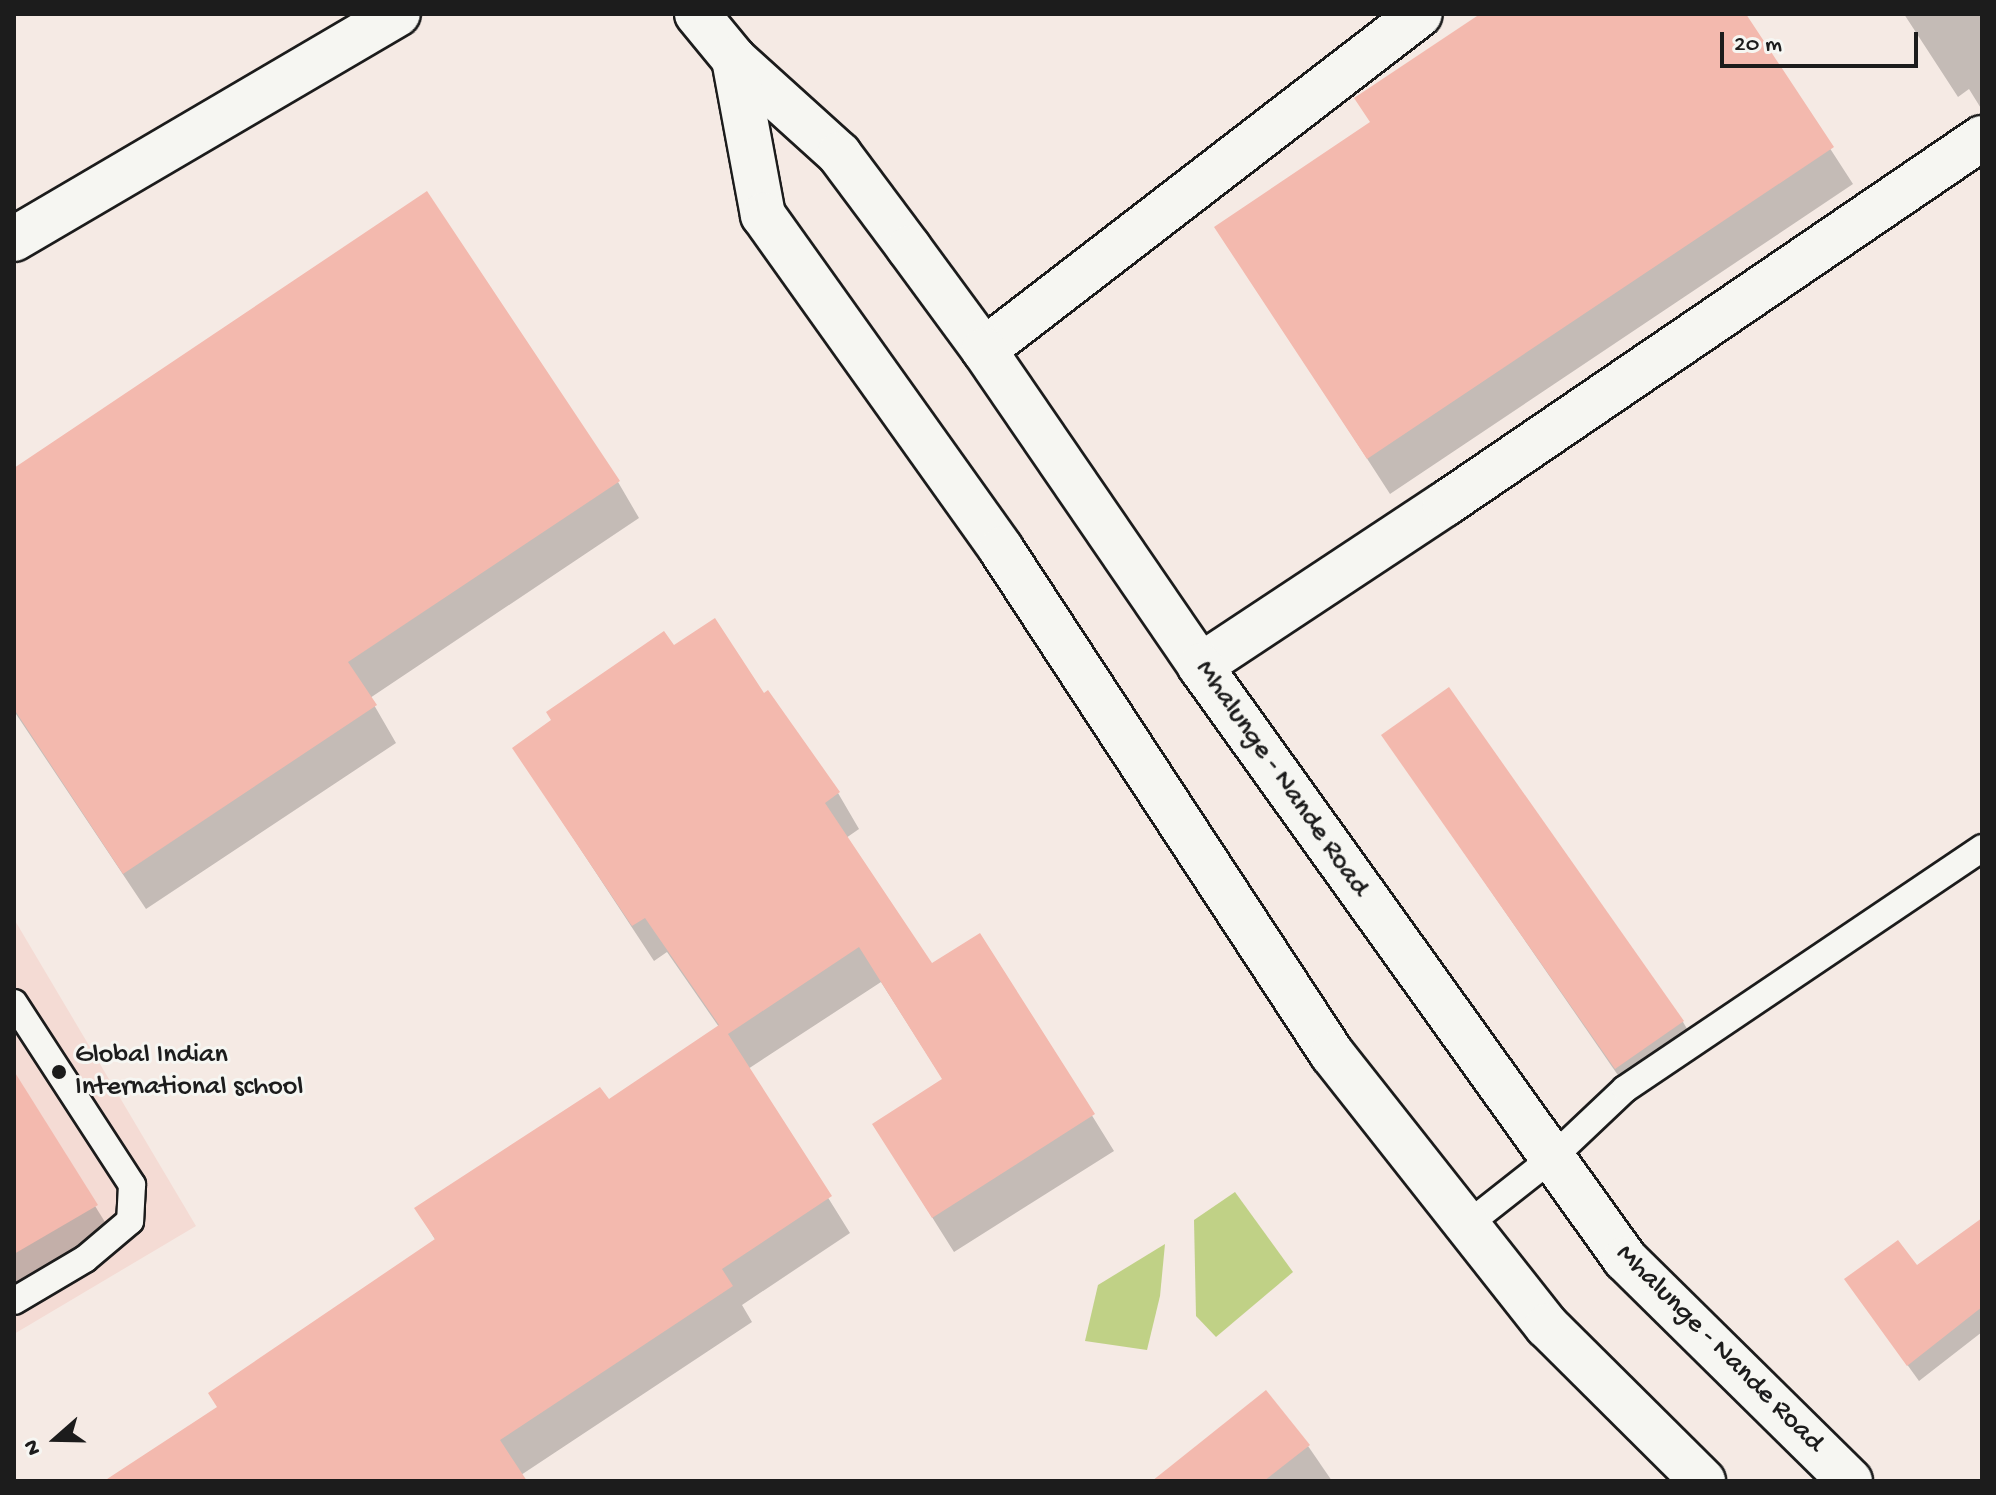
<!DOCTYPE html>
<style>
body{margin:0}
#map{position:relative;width:1996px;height:1495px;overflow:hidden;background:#f5eae4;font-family:"Gochi Hand",sans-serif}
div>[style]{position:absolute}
.built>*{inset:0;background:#f4dbd4}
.green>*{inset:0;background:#c0d186}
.shadow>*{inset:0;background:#0003}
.building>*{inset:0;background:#f3b9ae}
.roads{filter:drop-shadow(2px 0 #1c1c1c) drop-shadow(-2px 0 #1c1c1c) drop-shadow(0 2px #1c1c1c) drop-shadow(0 -2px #1c1c1c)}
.lane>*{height:26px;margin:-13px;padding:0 13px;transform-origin:13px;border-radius:13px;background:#f6f6f2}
.street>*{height:44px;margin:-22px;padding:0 22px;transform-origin:22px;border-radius:22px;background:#f6f6f2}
.secondary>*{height:44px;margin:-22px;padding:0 22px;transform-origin:22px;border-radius:22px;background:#f6f6f2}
.dots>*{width:22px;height:22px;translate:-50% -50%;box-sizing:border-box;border:4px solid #f6f6f2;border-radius:50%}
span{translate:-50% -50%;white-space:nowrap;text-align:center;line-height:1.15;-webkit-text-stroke:6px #f6f6f2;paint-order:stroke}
.street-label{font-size:28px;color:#1c1c1c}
.poi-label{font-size:28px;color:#1c1c1c}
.left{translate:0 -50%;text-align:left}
.frame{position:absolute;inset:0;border:16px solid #1c1c1c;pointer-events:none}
.north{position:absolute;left:16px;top:1399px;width:80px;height:80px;-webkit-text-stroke:6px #f6f6f2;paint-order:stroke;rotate:250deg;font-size:22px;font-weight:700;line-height:32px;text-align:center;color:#1c1c1c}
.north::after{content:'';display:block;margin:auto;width:28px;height:36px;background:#1c1c1c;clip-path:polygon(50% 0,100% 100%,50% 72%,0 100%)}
.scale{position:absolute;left:1720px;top:32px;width:198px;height:36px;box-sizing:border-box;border:4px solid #1c1c1c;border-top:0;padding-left:10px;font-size:24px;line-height:28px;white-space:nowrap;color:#1c1c1c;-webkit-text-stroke:6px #f6f6f2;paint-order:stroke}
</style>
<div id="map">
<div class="built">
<div style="clip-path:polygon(14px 919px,196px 1226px,14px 1334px)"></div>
</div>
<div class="green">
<div style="clip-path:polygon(1235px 1192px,1293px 1272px,1216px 1337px,1196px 1316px,1194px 1220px)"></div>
<div style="clip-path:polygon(1165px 1244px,1160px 1296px,1147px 1350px,1085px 1341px,1098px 1285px)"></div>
</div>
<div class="shadow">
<div style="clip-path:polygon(1484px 14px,1743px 14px,1853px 184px,1390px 494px,1217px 227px,1372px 124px)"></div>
<div style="clip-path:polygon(1904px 14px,1982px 14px,1982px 110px,1969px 89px,1958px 97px)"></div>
<div style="clip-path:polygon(14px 470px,618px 482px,639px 518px,370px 698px,396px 743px,146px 909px,14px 711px)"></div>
<div style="clip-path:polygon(673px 647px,763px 696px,768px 693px,838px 793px,859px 829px,846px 838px,931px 966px,980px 935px,1114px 1151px,954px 1252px,896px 1160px,944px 1081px,881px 982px,748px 1069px,850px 1233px,742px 1305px,752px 1322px,521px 1475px,524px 1481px,117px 1481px,218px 1408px,436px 1241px,417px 1209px,608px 1102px,719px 1027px,667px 952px,654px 961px,514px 748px)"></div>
<div style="clip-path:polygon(1383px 735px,1683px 1022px,1700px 1051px,1633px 1097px)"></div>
<div style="clip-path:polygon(14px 1075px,113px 1235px,14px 1292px)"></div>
<div style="clip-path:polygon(1982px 1259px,1982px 1332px,1919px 1381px,1846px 1280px)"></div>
<div style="clip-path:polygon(1308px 1446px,1332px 1481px,1155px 1481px)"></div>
</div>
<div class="building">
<div style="clip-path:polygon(1480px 14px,1746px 14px,1834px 147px,1367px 459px,1214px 227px,1370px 122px,1354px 98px)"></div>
<div style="clip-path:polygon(427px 191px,620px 481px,348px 662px,377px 705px,123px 874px,14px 709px,14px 468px)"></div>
<div style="clip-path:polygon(715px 618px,764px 693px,768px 690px,840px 792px,825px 803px,932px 963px,980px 933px,1095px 1114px,932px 1218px,872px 1124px,942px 1079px,859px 947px,728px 1034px,832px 1196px,722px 1269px,733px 1286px,500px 1440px,527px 1481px,104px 1481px,217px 1407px,208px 1393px,435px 1239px,414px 1208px,600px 1087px,609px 1099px,719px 1025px,645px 918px,632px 926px,512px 748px,551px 720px,546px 712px,664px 631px,674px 645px)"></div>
<div style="clip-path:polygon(1449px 687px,1684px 1021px,1615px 1069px,1381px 735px)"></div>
<div style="clip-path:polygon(14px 1071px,98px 1205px,14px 1254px)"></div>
<div style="clip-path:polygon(1982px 1218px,1982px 1307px,1907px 1366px,1844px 1279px,1898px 1240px,1917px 1265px)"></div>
<div style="clip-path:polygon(1266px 1390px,1310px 1445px,1264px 1481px,1152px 1481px)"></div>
</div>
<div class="roads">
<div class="lane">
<div style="left:14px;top:1003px;width:217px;rotate:57deg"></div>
<div style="left:132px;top:1185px;width:36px;rotate:93deg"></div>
<div style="left:130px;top:1221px;width:59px;rotate:139.8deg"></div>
<div style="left:85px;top:1259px;width:82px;rotate:149.4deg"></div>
<div style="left:1467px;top:1225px;width:107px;rotate:-38.2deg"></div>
<div style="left:1551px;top:1159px;width:102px;rotate:-43.4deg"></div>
<div style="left:1625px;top:1089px;width:431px;rotate:-34deg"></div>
</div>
<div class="street">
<div style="left:14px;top:239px;width:445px;rotate:-30.4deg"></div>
<div style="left:984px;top:350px;width:550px;rotate:-37.62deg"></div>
<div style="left:1200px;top:666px;width:294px;rotate:-33.5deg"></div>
<div style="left:1445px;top:504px;width:650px;rotate:-34.28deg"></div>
</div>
<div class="secondary">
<div style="left:697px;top:14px;width:58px;rotate:50.6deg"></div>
<div style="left:734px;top:59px;width:142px;rotate:42.1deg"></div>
<div style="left:839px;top:154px;width:117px;rotate:53.3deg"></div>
<div style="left:909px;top:248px;width:127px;rotate:53.7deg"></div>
<div style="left:984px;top:350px;width:383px;rotate:55.6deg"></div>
<div style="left:1200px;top:666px;width:730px;rotate:54.37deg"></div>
<div style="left:1625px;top:1259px;width:316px;rotate:44.6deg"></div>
<div style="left:734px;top:59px;width:159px;rotate:79.5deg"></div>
<div style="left:763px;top:215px;width:410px;rotate:54.5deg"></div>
<div style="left:1001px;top:549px;width:604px;rotate:56.76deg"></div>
<div style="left:1332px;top:1054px;width:347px;rotate:51.7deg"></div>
<div style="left:1547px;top:1326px;width:220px;rotate:44.8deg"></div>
</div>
</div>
<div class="dots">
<div style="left:59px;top:1072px;background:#1c1c1c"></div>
</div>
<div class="street-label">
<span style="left:1281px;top:779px;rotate:55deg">Mhalunge - Nande Road</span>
<span style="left:1719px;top:1349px;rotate:45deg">Mhalunge - Nande Road</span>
</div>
<div class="poi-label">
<span class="left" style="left:75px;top:1072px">Global Indian<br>International school</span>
</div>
<div class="frame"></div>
<div class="north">N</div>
<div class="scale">20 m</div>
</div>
